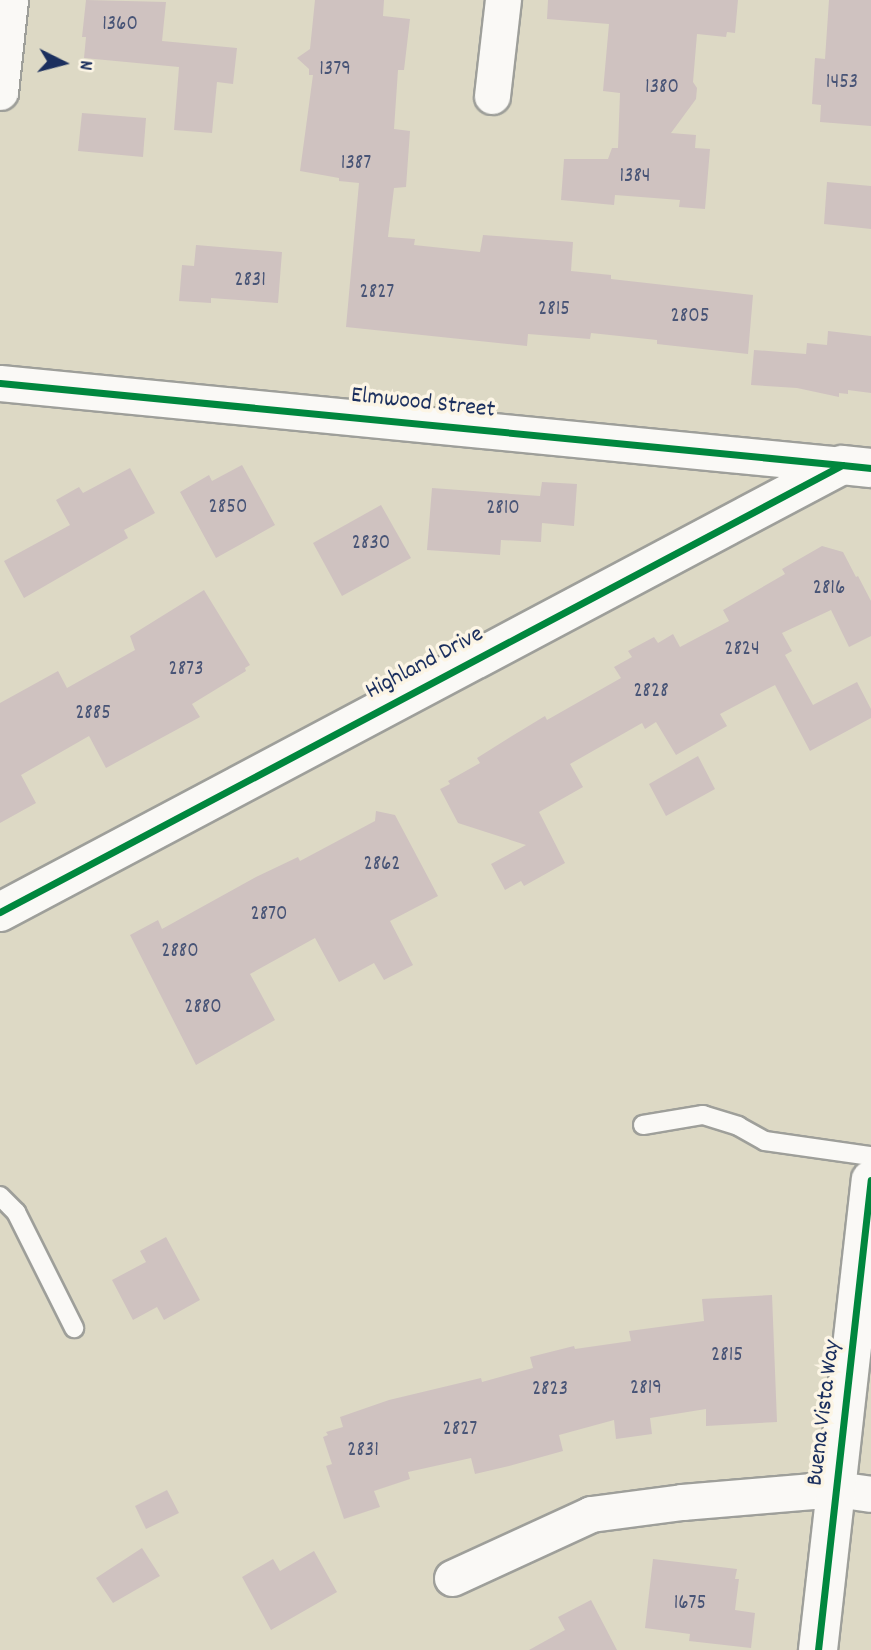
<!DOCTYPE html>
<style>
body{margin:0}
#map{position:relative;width:871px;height:1650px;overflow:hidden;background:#ddd9c5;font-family:Dekko,sans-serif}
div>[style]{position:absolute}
.building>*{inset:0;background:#cfc2c0}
.roads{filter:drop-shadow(2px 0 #9e9f9a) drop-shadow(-2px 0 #9e9f9a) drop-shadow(0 2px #9e9f9a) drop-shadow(0 -2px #9e9f9a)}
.lane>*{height:18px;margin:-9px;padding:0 9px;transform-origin:9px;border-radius:9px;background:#faf9f6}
.street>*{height:35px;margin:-17.5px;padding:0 17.5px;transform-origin:17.5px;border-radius:17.5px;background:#faf9f6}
.secondary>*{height:38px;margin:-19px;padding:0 19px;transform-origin:19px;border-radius:19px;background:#faf9f6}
.cycleway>*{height:7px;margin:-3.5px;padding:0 3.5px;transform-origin:3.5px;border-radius:3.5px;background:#00873e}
span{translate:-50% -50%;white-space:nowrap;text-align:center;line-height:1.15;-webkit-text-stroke:7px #fcf5e5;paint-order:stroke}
.number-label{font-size:21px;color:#485476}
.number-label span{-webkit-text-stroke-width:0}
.street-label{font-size:24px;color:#1b2f5e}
.north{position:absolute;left:28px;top:28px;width:70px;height:70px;-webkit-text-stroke:5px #fcf5e5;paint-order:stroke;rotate:96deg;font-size:19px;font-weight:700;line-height:28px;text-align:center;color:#1b2f5e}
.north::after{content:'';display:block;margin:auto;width:24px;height:32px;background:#1b2f5e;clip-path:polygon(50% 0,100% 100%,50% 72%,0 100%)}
</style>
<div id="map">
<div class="building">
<div style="clip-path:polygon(86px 0,166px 2px,162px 41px,237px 48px,233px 84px,217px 82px,212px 133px,174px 130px,179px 67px,84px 58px,86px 37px,82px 37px)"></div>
<div style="clip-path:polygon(315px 0,384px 0,383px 16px,410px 19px,404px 70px,398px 70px,394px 129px,410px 131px,406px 187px,394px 188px,388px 237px,415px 239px,414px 245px,480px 252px,483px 235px,573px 242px,571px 271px,611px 275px,611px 279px,753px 295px,748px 354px,657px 344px,657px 340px,591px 333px,590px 339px,528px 334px,527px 346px,346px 327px,359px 183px,339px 181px,339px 178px,300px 171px,313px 75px,309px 75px,309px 69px,297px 58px,310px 49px)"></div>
<div style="clip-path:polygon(548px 0,738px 0,735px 33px,727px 32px,726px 37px,697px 34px,693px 82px,697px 88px,696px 99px,671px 133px,696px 135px,695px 148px,710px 149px,705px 209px,679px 207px,680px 200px,615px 195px,614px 205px,561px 200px,564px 159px,608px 159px,612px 148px,618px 148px,620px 93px,603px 91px,609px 24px,547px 19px)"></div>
<div style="clip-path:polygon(829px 0,871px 0,871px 126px,820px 122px,821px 105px,812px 104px,815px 58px,825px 59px)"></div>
<div style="clip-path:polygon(82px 113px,146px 118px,143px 157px,78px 151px)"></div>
<div style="clip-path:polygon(827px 182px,871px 186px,871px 229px,824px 224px)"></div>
<div style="clip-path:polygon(196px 245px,282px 252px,278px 303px,211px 298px,211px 303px,179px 301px,182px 265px,194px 266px)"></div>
<div style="clip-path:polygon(828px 331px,871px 336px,871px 393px,848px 390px,848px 394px,839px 393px,839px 397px,797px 388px,751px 385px,754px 350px,806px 354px,807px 343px,827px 345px)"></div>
<div style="clip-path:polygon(242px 465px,275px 525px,216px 558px,180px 492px,209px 475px,212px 481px)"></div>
<div style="clip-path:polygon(130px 468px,155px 513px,124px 530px,128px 538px,24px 598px,4px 561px,70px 525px,56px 500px,79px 487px,83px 493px)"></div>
<div style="clip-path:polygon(542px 482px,577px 484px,574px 526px,542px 523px,541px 542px,501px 540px,500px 555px,427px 550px,432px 488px,540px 496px)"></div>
<div style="clip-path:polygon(381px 505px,411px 558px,342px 596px,313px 543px)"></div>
<div style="clip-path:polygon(822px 546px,843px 552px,856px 577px,858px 576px,871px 601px,871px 636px,849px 647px,831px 610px,782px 633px,792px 651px,785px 655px,813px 705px,857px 682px,871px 709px,871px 718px,810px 751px,775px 685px,720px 714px,727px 726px,676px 755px,656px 722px,645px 729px,642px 723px,570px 764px,583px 787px,539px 812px,565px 863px,524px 886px,521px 881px,505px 890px,491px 864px,526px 845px,458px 823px,440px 789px,450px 784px,448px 781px,480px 763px,477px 758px,512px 736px,545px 716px,547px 720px,621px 678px,614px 667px,632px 657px,628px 651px,654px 637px,658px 643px,673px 634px,680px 647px,729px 621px,723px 610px,785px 574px,782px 569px)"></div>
<div style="clip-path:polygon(204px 590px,250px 665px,245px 668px,246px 671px,192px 704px,200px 717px,106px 768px,89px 736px,21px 775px,36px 803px,0 823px,0 703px,58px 671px,67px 688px,135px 650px,130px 636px)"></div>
<div style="clip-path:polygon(698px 756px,715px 789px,666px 816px,649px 784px)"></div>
<div style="clip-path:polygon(376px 811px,395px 815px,438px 896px,390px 921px,413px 965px,384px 980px,374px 963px,339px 982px,315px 938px,250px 974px,275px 1020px,196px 1065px,130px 935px,158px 920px,162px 929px,256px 877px,298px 857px,300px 861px,375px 821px)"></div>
<div style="clip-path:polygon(166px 1237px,200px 1300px,164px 1320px,157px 1307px,133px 1320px,112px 1280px,146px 1262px,140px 1251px)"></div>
<div style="clip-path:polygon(772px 1295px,777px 1422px,706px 1426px,706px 1409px,650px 1418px,652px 1434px,616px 1439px,614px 1420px,559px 1435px,563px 1451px,509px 1466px,475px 1474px,471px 1458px,408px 1472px,410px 1479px,374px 1491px,380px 1507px,344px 1519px,326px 1466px,332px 1464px,323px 1437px,328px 1435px,326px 1432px,343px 1427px,340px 1417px,389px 1400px,481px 1378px,482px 1382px,533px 1368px,530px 1357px,574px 1346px,575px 1349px,631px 1341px,629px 1331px,704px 1321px,702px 1299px)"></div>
<div style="clip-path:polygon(167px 1490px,179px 1513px,146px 1529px,135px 1506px)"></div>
<div style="clip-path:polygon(142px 1548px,160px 1576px,113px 1603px,96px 1578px)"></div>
<div style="clip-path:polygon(314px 1551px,337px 1592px,271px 1630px,242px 1577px,273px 1559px,280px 1571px)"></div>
<div style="clip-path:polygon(653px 1559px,737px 1569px,735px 1579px,739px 1579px,735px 1610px,755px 1613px,751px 1648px,689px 1641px,690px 1634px,645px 1628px)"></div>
<div style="clip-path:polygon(591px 1600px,617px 1650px,529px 1650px,565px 1630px,558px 1617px)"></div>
</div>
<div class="roads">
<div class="lane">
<div style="left:643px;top:1125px;width:61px;rotate:-9.5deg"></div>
<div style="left:703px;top:1115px;width:37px;rotate:17deg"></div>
<div style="left:738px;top:1126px;width:31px;rotate:29deg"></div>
<div style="left:765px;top:1141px;width:107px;rotate:8.1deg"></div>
<div style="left:0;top:1196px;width:23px;rotate:45deg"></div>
<div style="left:16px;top:1212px;width:130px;rotate:63.4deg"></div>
</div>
<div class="street">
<div style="left:0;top:92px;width:93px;rotate:-83.8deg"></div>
<div style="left:492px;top:96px;width:97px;rotate:-83.5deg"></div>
<div style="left:0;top:383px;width:846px;rotate:5.56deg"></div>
<div style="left:452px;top:1578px;width:153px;rotate:-24.7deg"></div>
<div style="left:591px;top:1514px;width:92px;rotate:-7.5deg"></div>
<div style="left:682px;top:1502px;width:155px;rotate:-4.8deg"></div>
<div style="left:836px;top:1489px;width:35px;rotate:8deg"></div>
</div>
<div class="secondary">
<div style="left:0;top:912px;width:953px;rotate:-27.96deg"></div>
<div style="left:842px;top:465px;width:29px;rotate:6deg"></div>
<div style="left:818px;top:1650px;width:473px;rotate:-83.6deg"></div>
</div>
</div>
<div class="cycleway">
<div style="left:0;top:383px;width:846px;rotate:5.56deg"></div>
<div style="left:0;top:912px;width:953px;rotate:-27.96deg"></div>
<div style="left:842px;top:465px;width:29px;rotate:6deg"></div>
<div style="left:818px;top:1650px;width:473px;rotate:-83.6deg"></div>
</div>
<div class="number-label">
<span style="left:120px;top:25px">1360</span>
<span style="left:335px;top:70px">1379</span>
<span style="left:842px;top:83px">1453</span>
<span style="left:662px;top:88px">1380</span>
<span style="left:356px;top:164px">1387</span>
<span style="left:635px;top:177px">1384</span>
<span style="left:250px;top:281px">2831</span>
<span style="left:377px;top:293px">2827</span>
<span style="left:554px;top:310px">2815</span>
<span style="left:690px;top:317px">2805</span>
<span style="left:228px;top:508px">2850</span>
<span style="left:503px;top:509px">2810</span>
<span style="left:371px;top:544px">2830</span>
<span style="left:829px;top:589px">2816</span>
<span style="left:742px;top:650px">2824</span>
<span style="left:186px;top:670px">2873</span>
<span style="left:651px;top:692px">2828</span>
<span style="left:93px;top:714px">2885</span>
<span style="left:382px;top:865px">2862</span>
<span style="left:269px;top:915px">2870</span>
<span style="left:180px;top:952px">2880</span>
<span style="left:203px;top:1008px">2880</span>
<span style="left:727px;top:1356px">2815</span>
<span style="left:646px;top:1389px">2819</span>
<span style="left:550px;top:1390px">2823</span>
<span style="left:460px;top:1430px">2827</span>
<span style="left:363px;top:1451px">2831</span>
<span style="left:690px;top:1604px">1675</span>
</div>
<div class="street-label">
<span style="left:423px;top:404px;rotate:6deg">Elmwood Street</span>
<span style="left:425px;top:664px;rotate:-28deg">Highland Drive</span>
<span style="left:825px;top:1413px;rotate:-83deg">Buena Vista Way</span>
</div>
<div class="north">N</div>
</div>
